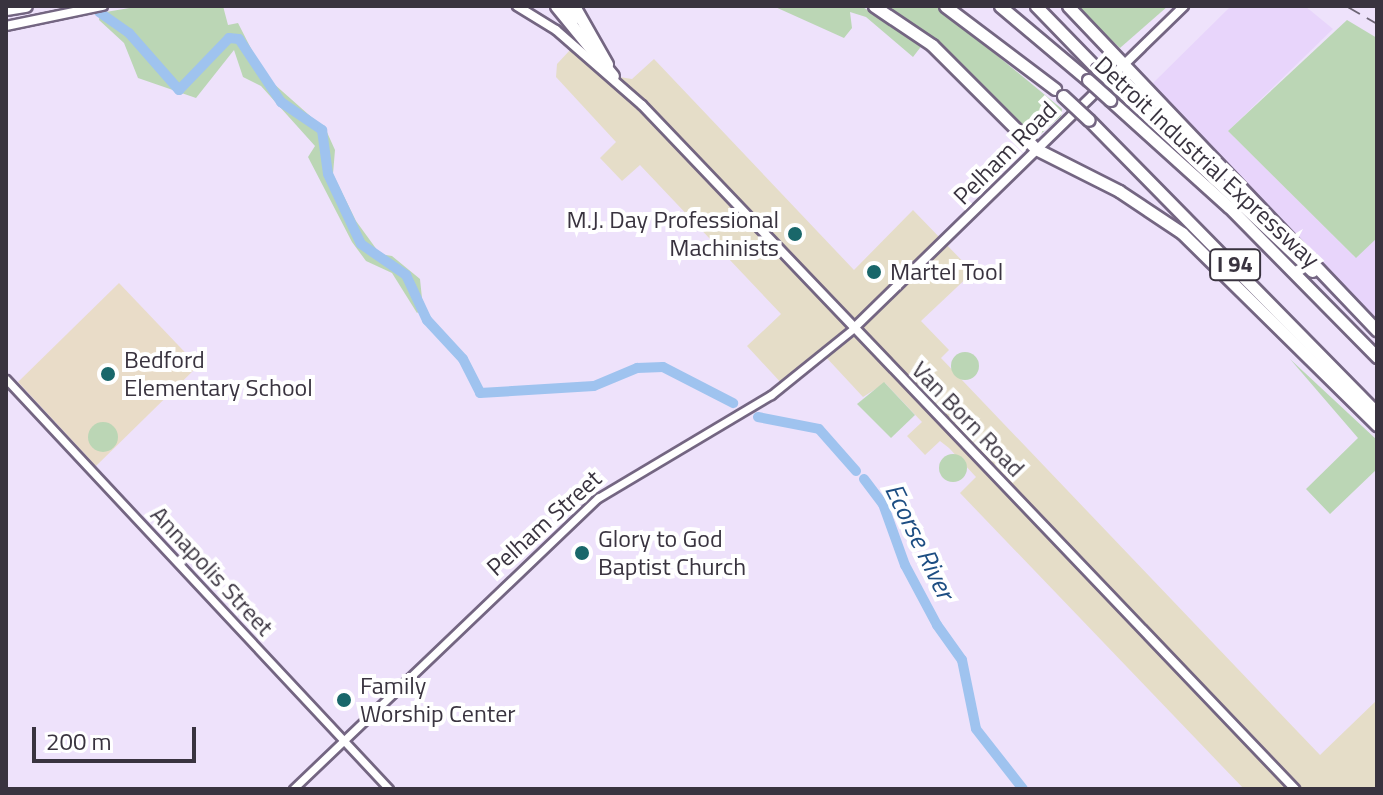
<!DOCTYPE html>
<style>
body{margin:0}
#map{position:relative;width:1383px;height:795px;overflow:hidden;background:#eee2fb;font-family:"Titillium Web",sans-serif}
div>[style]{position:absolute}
.commercial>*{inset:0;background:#e5ddc8}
.built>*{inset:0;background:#e8d5fb}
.education>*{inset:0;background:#e9dcc8}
.green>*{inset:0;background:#bbd6b5}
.round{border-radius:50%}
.river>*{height:10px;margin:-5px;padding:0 5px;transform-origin:5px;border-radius:5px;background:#9fc3ef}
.roads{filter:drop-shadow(2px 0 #746682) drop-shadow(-2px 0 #746682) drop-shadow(0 2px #746682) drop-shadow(0 -2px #746682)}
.tertiary>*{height:7px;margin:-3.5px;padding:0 3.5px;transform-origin:3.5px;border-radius:3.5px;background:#fff}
.secondary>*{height:8px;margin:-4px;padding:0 4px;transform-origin:4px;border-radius:4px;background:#fff}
.motorway>*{height:11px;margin:-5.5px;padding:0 5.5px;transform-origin:5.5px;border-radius:5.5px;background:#fff}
.rail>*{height:2px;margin-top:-1px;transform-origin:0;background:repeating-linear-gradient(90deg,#6d6575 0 16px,transparent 0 24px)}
.bridges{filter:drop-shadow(2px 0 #746682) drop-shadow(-2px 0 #746682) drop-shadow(0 2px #746682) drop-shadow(0 -2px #746682)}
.motorway-bridge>*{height:11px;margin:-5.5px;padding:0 5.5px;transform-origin:5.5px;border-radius:5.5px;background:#fff}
.dots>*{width:22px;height:22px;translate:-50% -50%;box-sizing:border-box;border:4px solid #fff;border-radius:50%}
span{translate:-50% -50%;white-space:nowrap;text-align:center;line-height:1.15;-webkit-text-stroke:8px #fff;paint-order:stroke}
.shield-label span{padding:2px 6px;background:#fff;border:2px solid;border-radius:6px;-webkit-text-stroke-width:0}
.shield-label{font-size:22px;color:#39333f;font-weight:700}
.street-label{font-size:24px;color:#39333f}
.poi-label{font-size:24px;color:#39333f}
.right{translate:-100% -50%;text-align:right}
.left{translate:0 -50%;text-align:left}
.water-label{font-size:26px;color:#1d4e83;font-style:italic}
.frame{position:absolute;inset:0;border:8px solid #39333f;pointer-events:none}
.scale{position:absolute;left:32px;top:727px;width:164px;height:36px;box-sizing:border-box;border:4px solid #39333f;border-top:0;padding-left:10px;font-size:24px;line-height:28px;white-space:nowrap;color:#39333f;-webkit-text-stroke:6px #fff;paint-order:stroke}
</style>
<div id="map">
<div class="commercial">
<div style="clip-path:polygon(570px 50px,613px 76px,632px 79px,654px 59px,854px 270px,913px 210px,973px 272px,921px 321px,949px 350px,941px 358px,1320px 755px,1377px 700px,1377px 789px,1244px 789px,960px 493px,976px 477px,949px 448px,940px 441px,925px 455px,907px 436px,922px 422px,885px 383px,863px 397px,824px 355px,784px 386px,747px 346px,781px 314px,640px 165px,622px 181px,600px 158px,616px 142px,556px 77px,557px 64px)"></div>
</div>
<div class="built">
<div style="clip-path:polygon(1231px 6px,1305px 6px,1333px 29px,1228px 131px,1355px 257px,1377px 238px,1377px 321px,1152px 84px)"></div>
</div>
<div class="education">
<div style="clip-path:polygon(119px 283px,198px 366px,96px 466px,18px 382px)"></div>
</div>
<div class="green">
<div style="clip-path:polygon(141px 6px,223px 6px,228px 25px,238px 23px,265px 76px,326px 130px,335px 150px,333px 174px,356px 221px,380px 254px,392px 256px,420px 279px,423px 308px,417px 313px,392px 273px,366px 261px,352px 242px,308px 157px,315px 146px,261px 86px,243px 77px,234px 50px,196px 98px,138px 78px,124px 43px,99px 20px,100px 13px)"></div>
<div style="clip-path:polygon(773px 6px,861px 6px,923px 44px,913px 57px,866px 17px,850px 12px,852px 28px,844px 38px)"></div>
<div style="clip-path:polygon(882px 6px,937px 6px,1062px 109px,1061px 116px,1033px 141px,966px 71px)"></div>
<div style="clip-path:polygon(1074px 6px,1168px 6px,1120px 48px)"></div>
<div style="clip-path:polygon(1347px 20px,1377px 38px,1377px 238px,1356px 258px,1228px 131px)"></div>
<div class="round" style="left:951px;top:352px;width:28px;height:28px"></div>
<div style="clip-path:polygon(1290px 359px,1377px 440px,1377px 469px,1330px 514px,1306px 489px,1358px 438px)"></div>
<div style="clip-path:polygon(884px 382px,915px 415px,891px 438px,857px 404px)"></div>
<div class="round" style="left:88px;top:422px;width:30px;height:30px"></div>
<div class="round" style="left:939px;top:454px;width:28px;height:28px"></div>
</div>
<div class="river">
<div style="left:99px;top:12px;width:37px;rotate:35deg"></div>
<div style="left:129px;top:33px;width:76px;rotate:48.7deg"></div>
<div style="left:179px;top:90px;width:72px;rotate:-46.1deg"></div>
<div style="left:229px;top:38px;width:10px;rotate:6deg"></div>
<div style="left:239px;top:39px;width:76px;rotate:56.3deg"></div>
<div style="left:281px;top:102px;width:50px;rotate:34.3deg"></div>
<div style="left:322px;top:130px;width:44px;rotate:82.2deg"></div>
<div style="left:328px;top:174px;width:77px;rotate:64.8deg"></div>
<div style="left:361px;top:244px;width:55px;rotate:34.6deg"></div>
<div style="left:406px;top:275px;width:50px;rotate:65deg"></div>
<div style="left:427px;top:320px;width:53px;rotate:47.3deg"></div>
<div style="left:463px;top:359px;width:38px;rotate:63deg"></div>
<div style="left:480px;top:393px;width:114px;rotate:-3.5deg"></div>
<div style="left:594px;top:386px;width:47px;rotate:-22.7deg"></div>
<div style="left:637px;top:368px;width:26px;rotate:-2deg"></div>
<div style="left:663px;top:367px;width:79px;rotate:27.2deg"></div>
<div style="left:758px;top:417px;width:62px;rotate:11.1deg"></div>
<div style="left:819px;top:429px;width:56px;rotate:48.6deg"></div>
<div style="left:864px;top:479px;width:31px;rotate:53deg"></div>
<div style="left:883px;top:504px;width:65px;rotate:70.2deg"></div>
<div style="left:905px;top:565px;width:68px;rotate:61.9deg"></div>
<div style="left:937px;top:625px;width:43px;rotate:54.5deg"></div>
<div style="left:962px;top:660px;width:70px;rotate:78.5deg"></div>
<div style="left:976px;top:729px;width:76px;rotate:51.9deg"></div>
</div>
<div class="roads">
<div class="tertiary">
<div style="left:6px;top:379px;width:561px;rotate:46.95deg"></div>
<div style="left:293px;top:789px;width:422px;rotate:-43.7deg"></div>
<div style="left:598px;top:498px;width:201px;rotate:-30.8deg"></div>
<div style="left:771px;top:395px;width:107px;rotate:-38.9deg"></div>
</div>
<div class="secondary">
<div style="left:517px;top:6px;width:46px;rotate:31.6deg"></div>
<div style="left:556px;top:30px;width:114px;rotate:41.1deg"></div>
<div style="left:642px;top:105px;width:946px;rotate:46.33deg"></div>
<div style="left:565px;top:6px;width:18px;rotate:61deg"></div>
<div style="left:6px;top:26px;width:99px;rotate:-11.7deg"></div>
<div style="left:854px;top:328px;width:461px;rotate:-44.3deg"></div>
</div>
<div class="motorway">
<div style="left:556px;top:6px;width:90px;rotate:50.8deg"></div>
<div style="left:574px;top:6px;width:67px;rotate:60.4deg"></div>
<div style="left:874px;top:6px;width:70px;rotate:33.9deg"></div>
<div style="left:932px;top:45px;width:147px;rotate:45deg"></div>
<div style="left:1036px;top:149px;width:93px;rotate:26.8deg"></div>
<div style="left:1119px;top:191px;width:76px;rotate:33.7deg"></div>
<div style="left:1182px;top:233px;width:274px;rotate:44.6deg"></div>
<div style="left:945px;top:6px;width:138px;rotate:37deg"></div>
<div style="left:1000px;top:6px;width:115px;rotate:40.1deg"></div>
<div style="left:1036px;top:6px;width:88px;rotate:45.9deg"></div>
<div style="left:1068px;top:6px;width:448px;rotate:46.4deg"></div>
<div style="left:6px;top:9px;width:20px;rotate:-9deg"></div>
<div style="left:1120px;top:90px;width:264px;rotate:43.3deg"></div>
<div style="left:1110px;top:100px;width:160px;rotate:42deg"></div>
<div style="left:1229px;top:207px;width:211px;rotate:45.4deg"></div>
<div style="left:1089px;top:120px;width:411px;rotate:45.5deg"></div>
</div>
</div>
<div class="rail">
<div style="left:1346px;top:6px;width:36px;rotate:30deg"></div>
</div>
<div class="bridges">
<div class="motorway-bridge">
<div style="left:1097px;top:69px;width:31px;rotate:42deg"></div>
<div style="left:1088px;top:80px;width:30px;rotate:42deg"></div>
<div style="left:1063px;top:96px;width:35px;rotate:43deg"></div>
</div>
</div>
<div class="dots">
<div style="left:795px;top:234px;background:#19676a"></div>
<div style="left:874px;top:272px;background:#19676a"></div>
<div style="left:108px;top:374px;background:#19676a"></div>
<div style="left:582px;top:553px;background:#19676a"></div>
<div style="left:344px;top:700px;background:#19676a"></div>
</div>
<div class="shield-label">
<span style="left:1235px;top:265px">I 94</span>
</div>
<div class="street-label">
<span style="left:1005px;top:153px;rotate:-45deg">Pelham Road</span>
<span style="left:1207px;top:162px;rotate:43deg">Detroit Industrial Expressway</span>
<span style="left:968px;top:419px;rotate:46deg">Van Born Road</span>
<span style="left:544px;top:523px;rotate:-42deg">Pelham Street</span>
<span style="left:212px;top:571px;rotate:47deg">Annapolis Street</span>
</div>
<div class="poi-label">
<span class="right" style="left:779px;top:234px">M.J. Day Professional<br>Machinists</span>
<span class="left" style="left:890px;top:272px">Martel Tool</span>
<span class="left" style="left:124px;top:374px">Bedford<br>Elementary School</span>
<span class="left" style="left:598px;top:553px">Glory to God<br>Baptist Church</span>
<span class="left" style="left:360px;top:700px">Family<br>Worship Center</span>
</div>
<div class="water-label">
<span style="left:920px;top:541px;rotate:64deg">Ecorse River</span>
</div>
<div class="frame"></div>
<div class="scale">200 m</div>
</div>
